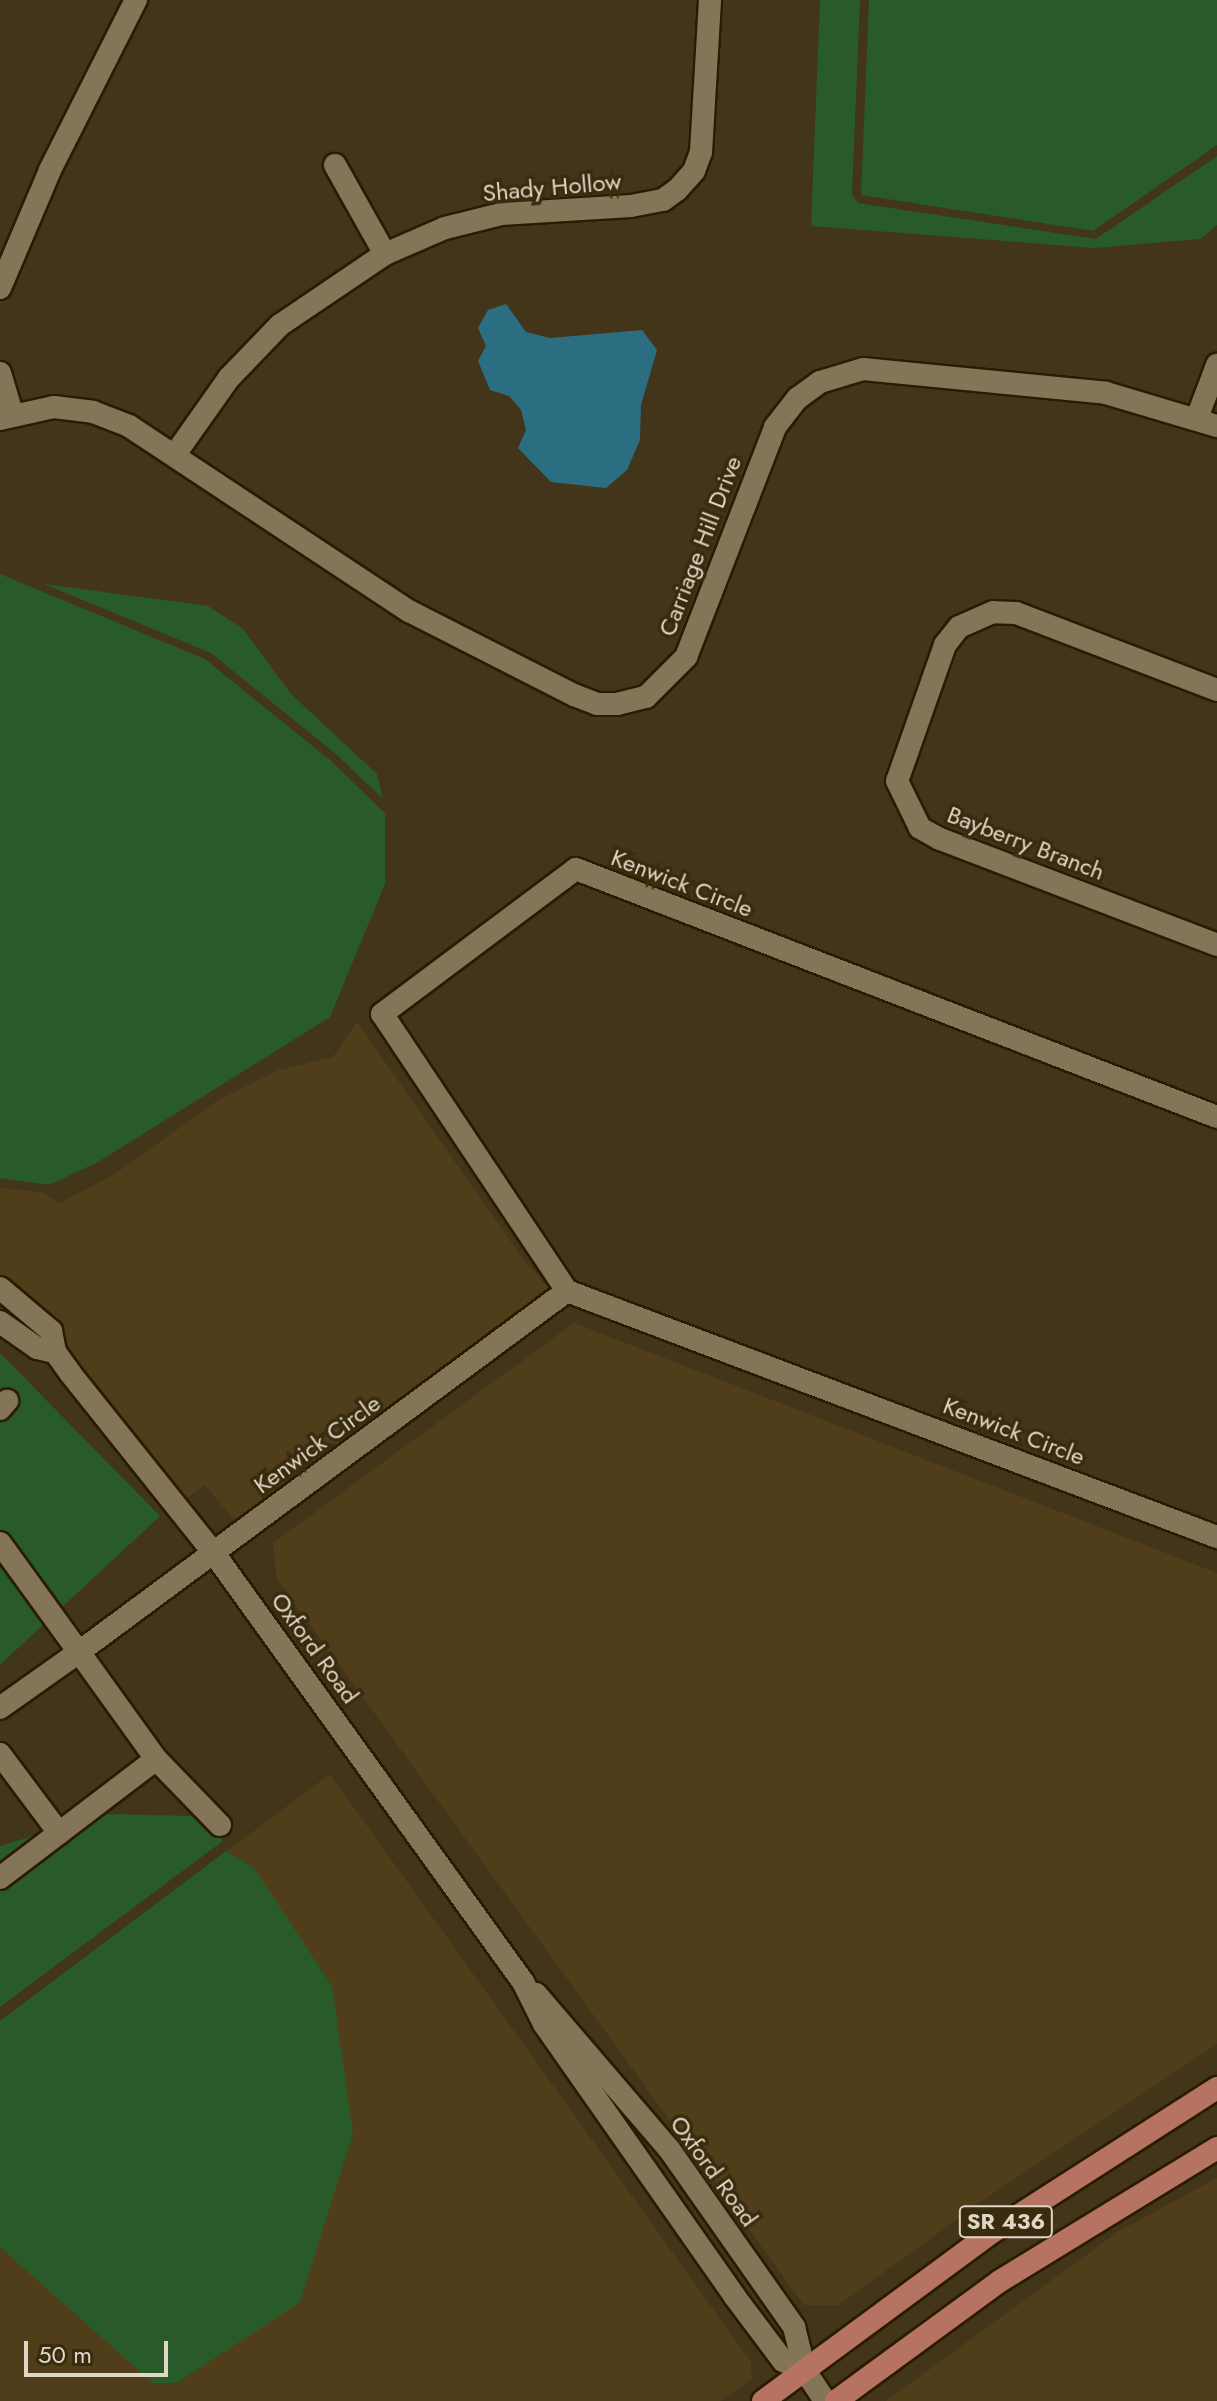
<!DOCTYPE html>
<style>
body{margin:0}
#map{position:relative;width:1217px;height:2401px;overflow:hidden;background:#433519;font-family:Jost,sans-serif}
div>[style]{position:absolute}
.built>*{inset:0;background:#503e1b}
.green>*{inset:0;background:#285b29}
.water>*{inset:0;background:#2b6e81}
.roads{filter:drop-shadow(2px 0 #291c01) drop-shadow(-2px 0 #291c01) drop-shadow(0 2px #291c01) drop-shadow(0 -2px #291c01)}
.minor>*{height:22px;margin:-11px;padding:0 11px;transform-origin:11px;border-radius:11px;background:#857558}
.tertiary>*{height:22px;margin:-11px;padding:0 11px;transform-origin:11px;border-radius:11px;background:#857558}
.primary>*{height:22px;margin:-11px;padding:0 11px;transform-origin:11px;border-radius:11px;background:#b77362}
span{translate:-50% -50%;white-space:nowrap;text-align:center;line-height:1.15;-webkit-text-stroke:7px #392b0e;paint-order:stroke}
.shield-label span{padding:2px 6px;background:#392b0e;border:2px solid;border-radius:6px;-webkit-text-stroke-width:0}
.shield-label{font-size:22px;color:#dfd6c6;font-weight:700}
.street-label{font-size:24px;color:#dfd6c6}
.scale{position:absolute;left:24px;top:2341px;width:144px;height:36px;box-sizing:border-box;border:4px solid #dfd6c6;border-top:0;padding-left:10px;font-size:24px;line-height:28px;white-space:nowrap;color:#dfd6c6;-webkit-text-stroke:6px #392b0e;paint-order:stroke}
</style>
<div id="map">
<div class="built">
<div style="clip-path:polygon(357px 1022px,525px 1262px,551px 1290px,236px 1522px,205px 1485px,184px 1499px,79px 1368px,59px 1324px,0 1275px,0 1187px,44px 1193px,59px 1203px,115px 1174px,217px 1101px,279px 1070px,333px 1057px)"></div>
<div style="clip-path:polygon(574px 1323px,1217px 1573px,1217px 2044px,995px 2192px,837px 2306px,804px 2305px,277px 1579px,273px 1543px)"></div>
<div style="clip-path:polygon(330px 1774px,751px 2362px,752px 2379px,720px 2401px,0 2401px,0 2021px)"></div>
<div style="clip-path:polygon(1217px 2178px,1217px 2401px,886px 2401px,1119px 2231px)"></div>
</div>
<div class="green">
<div style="clip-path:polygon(820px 0,860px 0,852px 194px,858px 203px,1096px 239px,1217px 156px,1217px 225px,1200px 239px,1095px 248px,811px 226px)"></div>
<div style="clip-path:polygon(869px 0,1217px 0,1217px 145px,1093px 231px,861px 195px)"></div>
<div style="clip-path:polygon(0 574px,205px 659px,331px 761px,385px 813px,385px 884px,330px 1017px,98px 1162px,49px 1185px,0 1178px)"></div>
<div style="clip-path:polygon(44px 584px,208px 606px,243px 629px,291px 694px,377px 774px,383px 799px,337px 755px,211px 653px)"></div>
<div style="clip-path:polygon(0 1353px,160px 1516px,0 1665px)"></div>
<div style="clip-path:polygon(105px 1814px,196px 1816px,223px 1841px,0 2007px,0 1846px)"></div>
<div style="clip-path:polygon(226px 1851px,253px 1867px,332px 1986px,353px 2134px,300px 2302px,177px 2383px,153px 2383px,0 2247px,0 2021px)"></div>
</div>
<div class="water">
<div style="clip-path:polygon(506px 304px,526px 332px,550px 338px,642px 330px,657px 350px,641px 405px,640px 440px,627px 470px,606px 488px,551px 482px,518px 448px,526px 430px,521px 410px,509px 396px,490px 390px,478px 361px,486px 346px,478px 328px,488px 310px)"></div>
</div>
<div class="roads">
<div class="minor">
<div style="left:335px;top:165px;width:102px;rotate:60.7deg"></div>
<div style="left:0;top:288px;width:128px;rotate:-67deg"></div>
<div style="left:50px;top:170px;width:191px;rotate:-63.2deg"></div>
<div style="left:0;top:373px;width:42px;rotate:73.3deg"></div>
<div style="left:1197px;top:418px;width:57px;rotate:-69.3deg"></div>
<div style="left:0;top:419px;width:55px;rotate:-12.5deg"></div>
<div style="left:54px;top:407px;width:39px;rotate:7deg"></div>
<div style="left:93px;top:412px;width:39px;rotate:21deg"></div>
<div style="left:129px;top:426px;width:336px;rotate:33.5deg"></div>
<div style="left:409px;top:611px;width:185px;rotate:27deg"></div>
<div style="left:574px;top:695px;width:25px;rotate:21deg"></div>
<div style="left:597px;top:704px;width:20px"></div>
<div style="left:617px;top:704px;width:30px;rotate:-14deg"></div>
<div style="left:646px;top:697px;width:57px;rotate:-45deg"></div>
<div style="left:686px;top:657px;width:247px;rotate:-68.8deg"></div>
<div style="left:775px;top:427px;width:37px;rotate:-52deg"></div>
<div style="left:798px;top:398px;width:27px;rotate:-36deg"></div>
<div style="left:820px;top:382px;width:45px;rotate:-16.8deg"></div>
<div style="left:863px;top:369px;width:244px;rotate:5.6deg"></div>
<div style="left:1106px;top:393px;width:116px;rotate:16.6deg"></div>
<div style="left:176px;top:453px;width:92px;rotate:-54.8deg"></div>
<div style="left:229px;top:378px;width:74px;rotate:-46.1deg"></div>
<div style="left:280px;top:325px;width:127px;rotate:-34.1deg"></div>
<div style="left:385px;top:254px;width:65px;rotate:-23.4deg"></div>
<div style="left:445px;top:228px;width:58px;rotate:-14deg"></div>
<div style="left:501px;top:214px;width:130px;rotate:-3.5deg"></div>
<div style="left:631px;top:206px;width:33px;rotate:-11deg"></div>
<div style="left:663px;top:200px;width:17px;rotate:-36deg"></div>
<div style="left:677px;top:190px;width:25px;rotate:-48deg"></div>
<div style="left:694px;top:171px;width:20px;rotate:-70deg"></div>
<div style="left:701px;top:152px;width:152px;rotate:-86.6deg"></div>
<div style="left:1217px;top:690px;width:215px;rotate:-159deg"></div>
<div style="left:1016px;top:613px;width:23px;rotate:-178deg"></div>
<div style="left:993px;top:612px;width:37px;rotate:156deg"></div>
<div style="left:959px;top:627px;width:23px;rotate:128deg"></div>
<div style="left:945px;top:645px;width:144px;rotate:109.4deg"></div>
<div style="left:897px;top:781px;width:52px;rotate:63.9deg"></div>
<div style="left:920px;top:828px;width:23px;rotate:29deg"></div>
<div style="left:940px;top:839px;width:297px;rotate:20.9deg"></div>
<div style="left:567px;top:1291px;width:333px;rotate:-123.7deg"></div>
<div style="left:382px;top:1014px;width:242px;rotate:-36.8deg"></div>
<div style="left:576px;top:869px;width:687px;rotate:21.15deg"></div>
<div style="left:0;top:1409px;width:11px;rotate:-49deg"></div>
<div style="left:0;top:1543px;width:135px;rotate:54.1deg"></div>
<div style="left:79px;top:1652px;width:97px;rotate:144.7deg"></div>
<div style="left:0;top:1754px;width:99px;rotate:53.2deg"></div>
<div style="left:156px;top:1759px;width:92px;rotate:45.9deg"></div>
<div style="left:0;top:1878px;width:196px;rotate:-37.3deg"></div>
<div style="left:156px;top:1759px;width:132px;rotate:-125.7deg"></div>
<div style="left:79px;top:1652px;width:607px;rotate:-36.49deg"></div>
<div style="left:567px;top:1291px;width:695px;rotate:20.73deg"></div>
</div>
<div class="tertiary">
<div style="left:0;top:1288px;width:67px;rotate:40.1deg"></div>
<div style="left:51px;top:1331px;width:21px;rotate:79deg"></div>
<div style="left:55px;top:1352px;width:26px;rotate:54deg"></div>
<div style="left:70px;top:1373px;width:229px;rotate:51.4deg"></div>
<div style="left:213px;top:1552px;width:530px;rotate:54.21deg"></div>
<div style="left:523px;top:1982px;width:47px;rotate:63.4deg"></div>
<div style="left:544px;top:2024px;width:333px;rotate:55deg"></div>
<div style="left:735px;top:2297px;width:80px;rotate:53.1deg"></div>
<div style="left:783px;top:2361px;width:24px;rotate:24deg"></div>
<div style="left:0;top:1322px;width:45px;rotate:35.1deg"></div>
<div style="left:37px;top:1348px;width:18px;rotate:13deg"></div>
<div style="left:536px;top:1994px;width:204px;rotate:49.4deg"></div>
<div style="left:669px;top:2149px;width:218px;rotate:54.9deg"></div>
<div style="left:794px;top:2327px;width:45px;rotate:76deg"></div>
<div style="left:805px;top:2371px;width:36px;rotate:56deg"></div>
</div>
<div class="primary">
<div style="left:763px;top:2401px;width:283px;rotate:-36.4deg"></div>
<div style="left:991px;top:2233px;width:269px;rotate:-32.7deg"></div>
<div style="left:836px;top:2401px;width:203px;rotate:-36.2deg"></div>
<div style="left:1000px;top:2281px;width:255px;rotate:-31.5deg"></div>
</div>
</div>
<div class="shield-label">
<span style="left:1006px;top:2222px">SR 436</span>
</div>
<div class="street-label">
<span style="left:552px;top:187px;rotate:-5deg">Shady Hollow</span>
<span style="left:700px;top:546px;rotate:-69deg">Carriage Hill Drive</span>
<span style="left:1026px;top:843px;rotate:21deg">Bayberry Branch</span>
<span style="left:682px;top:883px;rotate:21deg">Kenwick Circle</span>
<span style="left:1014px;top:1431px;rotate:21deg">Kenwick Circle</span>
<span style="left:317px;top:1444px;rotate:-36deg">Kenwick Circle</span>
<span style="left:315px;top:1648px;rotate:54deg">Oxford Road</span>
<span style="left:714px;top:2171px;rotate:54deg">Oxford Road</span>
</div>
<div class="scale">50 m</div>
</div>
